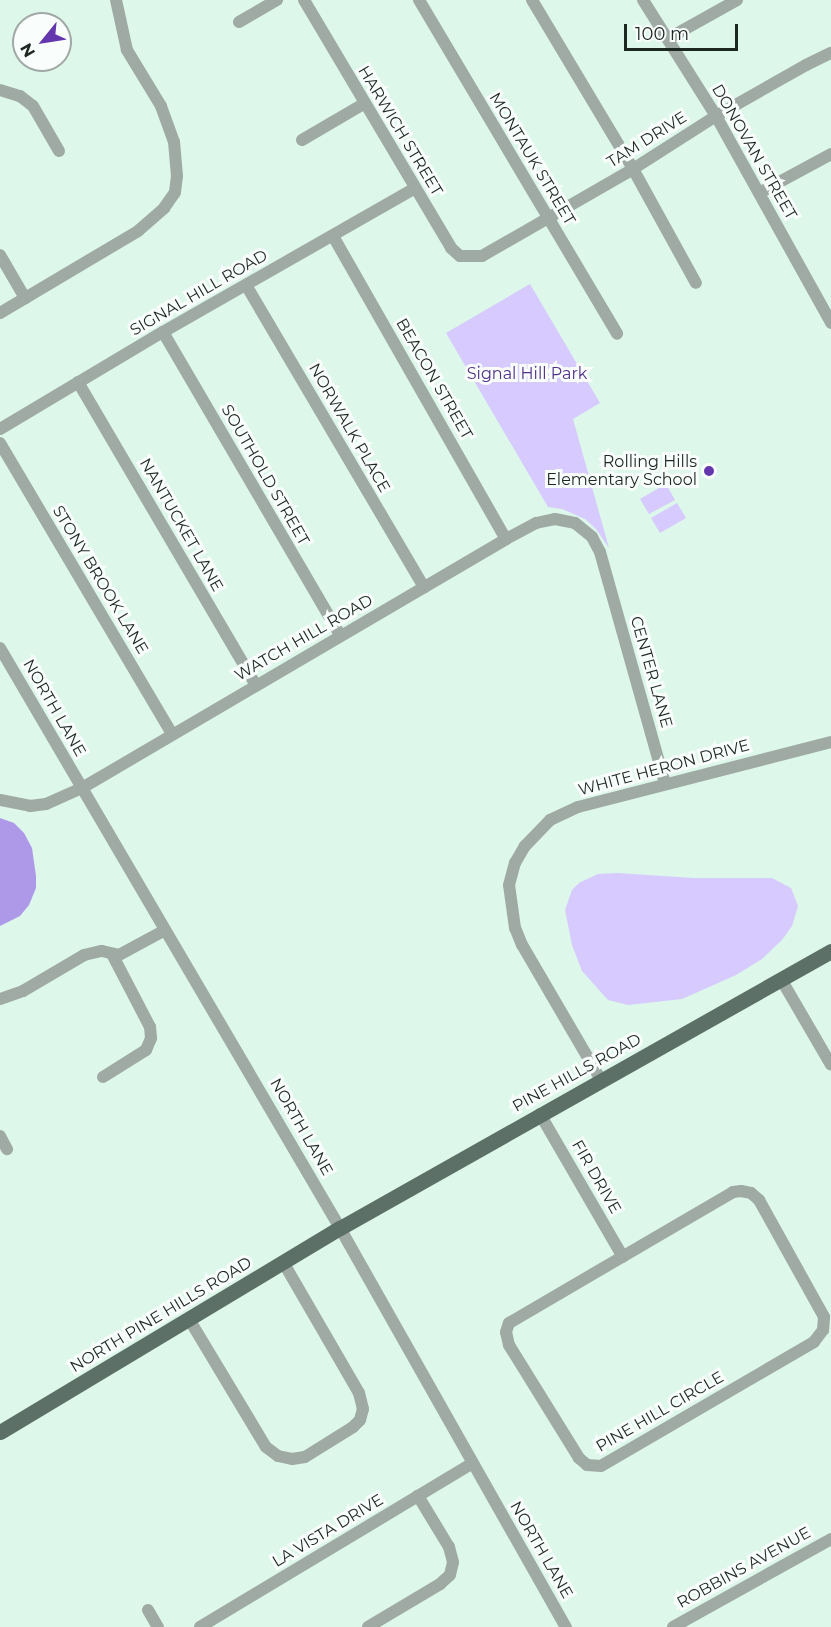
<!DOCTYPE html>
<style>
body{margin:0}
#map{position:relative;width:831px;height:1627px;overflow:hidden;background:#ddf7ea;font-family:Montserrat,sans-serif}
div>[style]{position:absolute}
.green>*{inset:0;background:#d6cafe}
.water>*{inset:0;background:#ae99e9}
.minor>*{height:12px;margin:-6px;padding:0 6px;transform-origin:6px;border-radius:6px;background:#9faaa4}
.major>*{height:15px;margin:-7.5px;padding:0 7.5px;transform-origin:7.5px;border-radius:7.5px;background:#5d7067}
.dots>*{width:16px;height:16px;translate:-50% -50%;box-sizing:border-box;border:3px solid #f9fefc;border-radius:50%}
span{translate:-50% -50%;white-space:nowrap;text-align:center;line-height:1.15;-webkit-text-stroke:6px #f9fefc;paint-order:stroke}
.street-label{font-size:16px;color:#1d2722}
.park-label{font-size:16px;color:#502f8b}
.poi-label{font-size:16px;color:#1d2722}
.right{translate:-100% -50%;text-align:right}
.north{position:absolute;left:12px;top:12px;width:60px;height:60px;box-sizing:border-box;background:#f9fefc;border:2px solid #a1a8a5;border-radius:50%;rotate:240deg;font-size:16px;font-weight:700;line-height:24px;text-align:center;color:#1d2722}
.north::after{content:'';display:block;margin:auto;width:21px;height:27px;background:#6437af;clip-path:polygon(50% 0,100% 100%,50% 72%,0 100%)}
.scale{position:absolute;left:624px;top:24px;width:114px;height:27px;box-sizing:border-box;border:3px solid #1d2722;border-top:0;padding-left:8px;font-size:18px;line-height:21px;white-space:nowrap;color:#1d2722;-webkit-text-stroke:4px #f9fefc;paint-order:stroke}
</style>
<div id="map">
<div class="green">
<div style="clip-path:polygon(530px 284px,600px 403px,573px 419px,609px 548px,596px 529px,585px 519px,562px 509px,548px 507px,446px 333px)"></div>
<div style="clip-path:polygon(666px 484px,675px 500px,649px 514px,640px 499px)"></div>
<div style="clip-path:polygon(677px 503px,686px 518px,660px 533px,651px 518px)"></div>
<div style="clip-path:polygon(617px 873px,693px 878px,772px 878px,791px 888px,798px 906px,792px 926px,782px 940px,762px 959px,736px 975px,682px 999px,628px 1005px,608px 1000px,582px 971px,572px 945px,565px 910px,572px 890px,579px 883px,598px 874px)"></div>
</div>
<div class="water">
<div style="clip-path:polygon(0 818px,14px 823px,24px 833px,32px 848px,36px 876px,36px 888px,29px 905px,20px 916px,0 926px)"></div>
</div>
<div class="minor">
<div style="left:304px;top:0;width:288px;rotate:59.3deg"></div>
<div style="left:451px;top:248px;width:12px;rotate:42deg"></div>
<div style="left:460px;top:256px;width:22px"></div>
<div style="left:482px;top:256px;width:174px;rotate:-29.9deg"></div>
<div style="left:633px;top:169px;width:98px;rotate:-32.6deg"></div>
<div style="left:716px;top:116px;width:103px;rotate:-29.5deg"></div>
<div style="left:806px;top:65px;width:28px;rotate:-26deg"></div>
<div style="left:419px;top:0;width:388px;rotate:59.3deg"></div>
<div style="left:532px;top:0;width:197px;rotate:59.1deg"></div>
<div style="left:633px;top:169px;width:130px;rotate:61.1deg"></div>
<div style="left:643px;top:0;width:137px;rotate:57.8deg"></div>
<div style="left:716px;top:116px;width:237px;rotate:60.9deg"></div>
<div style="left:239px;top:22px;width:44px;rotate:-30.1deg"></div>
<div style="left:669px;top:38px;width:78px;rotate:-29.2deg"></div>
<div style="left:0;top:90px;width:21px;rotate:17deg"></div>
<div style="left:20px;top:96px;width:16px;rotate:38deg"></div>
<div style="left:33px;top:106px;width:52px;rotate:60deg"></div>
<div style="left:302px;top:140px;width:73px;rotate:-30.4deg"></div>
<div style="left:759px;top:193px;width:82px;rotate:-28.4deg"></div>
<div style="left:333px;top:236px;width:349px;rotate:60.3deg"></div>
<div style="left:0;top:255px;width:50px;rotate:59.8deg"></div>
<div style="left:246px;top:285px;width:351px;rotate:59.5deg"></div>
<div style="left:0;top:313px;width:161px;rotate:-30.7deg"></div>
<div style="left:138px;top:231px;width:35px;rotate:-41deg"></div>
<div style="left:164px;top:208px;width:19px;rotate:-55deg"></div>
<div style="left:175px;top:192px;width:16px;rotate:-83deg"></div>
<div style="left:177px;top:176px;width:34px;rotate:-95deg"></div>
<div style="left:174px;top:142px;width:38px;rotate:-110deg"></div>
<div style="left:161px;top:106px;width:66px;rotate:-121.3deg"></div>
<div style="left:127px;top:50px;width:51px;rotate:-102.4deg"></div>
<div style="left:163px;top:332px;width:351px;rotate:59.7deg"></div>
<div style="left:78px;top:382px;width:351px;rotate:59.6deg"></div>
<div style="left:0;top:429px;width:190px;rotate:-30.8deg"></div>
<div style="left:163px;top:332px;width:290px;rotate:-29.7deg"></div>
<div style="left:0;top:443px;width:338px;rotate:59.4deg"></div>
<div style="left:0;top:648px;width:672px;rotate:59.62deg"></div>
<div style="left:340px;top:1228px;width:459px;rotate:60.5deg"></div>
<div style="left:0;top:800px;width:31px;rotate:11deg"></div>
<div style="left:30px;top:806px;width:16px;rotate:-7deg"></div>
<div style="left:46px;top:804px;width:39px;rotate:-24deg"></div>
<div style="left:82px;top:788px;width:492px;rotate:-30.4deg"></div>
<div style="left:506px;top:539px;width:34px;rotate:-28deg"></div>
<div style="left:536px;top:523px;width:19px;rotate:-12deg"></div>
<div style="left:555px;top:519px;width:20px;rotate:11deg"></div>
<div style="left:575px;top:523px;width:22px;rotate:39deg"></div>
<div style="left:592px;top:537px;width:17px;rotate:62deg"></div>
<div style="left:600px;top:552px;width:241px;rotate:74.3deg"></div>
<div style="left:781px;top:979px;width:99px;rotate:59.8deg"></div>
<div style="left:0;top:999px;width:24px;rotate:-19deg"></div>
<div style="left:23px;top:991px;width:71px;rotate:-30.5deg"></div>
<div style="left:84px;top:955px;width:18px;rotate:-13deg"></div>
<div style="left:102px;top:951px;width:17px;rotate:13deg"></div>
<div style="left:119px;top:955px;width:52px;rotate:-28.5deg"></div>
<div style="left:103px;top:1077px;width:51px;rotate:-32.1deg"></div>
<div style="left:146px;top:1050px;width:13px;rotate:-67deg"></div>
<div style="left:151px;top:1038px;width:11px;rotate:-95deg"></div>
<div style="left:150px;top:1027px;width:82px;rotate:-117.5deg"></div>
<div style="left:601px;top:1080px;width:156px;rotate:-120.3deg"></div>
<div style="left:522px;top:945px;width:18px;rotate:-112deg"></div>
<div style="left:515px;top:928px;width:43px;rotate:-97.9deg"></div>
<div style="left:509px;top:885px;width:23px;rotate:-75deg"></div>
<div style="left:515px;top:863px;width:20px;rotate:-60deg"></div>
<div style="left:525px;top:846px;width:36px;rotate:-46deg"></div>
<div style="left:550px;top:820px;width:31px;rotate:-25deg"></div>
<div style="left:578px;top:807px;width:261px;rotate:-14.4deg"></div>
<div style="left:540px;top:1114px;width:165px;rotate:59.9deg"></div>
<div style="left:0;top:1136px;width:15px;rotate:62deg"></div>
<div style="left:741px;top:1191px;width:10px;rotate:11deg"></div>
<div style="left:751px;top:1193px;width:11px;rotate:41deg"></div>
<div style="left:759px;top:1200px;width:134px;rotate:60.9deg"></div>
<div style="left:824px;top:1317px;width:13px;rotate:94deg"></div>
<div style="left:823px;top:1330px;width:15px;rotate:127deg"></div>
<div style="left:814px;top:1342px;width:246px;rotate:149.8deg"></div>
<div style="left:601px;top:1466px;width:14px;rotate:-176deg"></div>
<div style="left:587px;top:1465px;width:11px;rotate:-139deg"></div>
<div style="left:579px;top:1458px;width:133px;rotate:-121.8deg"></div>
<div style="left:509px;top:1345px;width:13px;rotate:-103deg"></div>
<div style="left:506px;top:1332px;width:9px;rotate:-72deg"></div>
<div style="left:509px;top:1323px;width:259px;rotate:-30.3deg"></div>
<div style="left:733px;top:1192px;width:8px;rotate:-7deg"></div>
<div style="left:189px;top:1319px;width:149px;rotate:59deg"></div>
<div style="left:266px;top:1447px;width:15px;rotate:37deg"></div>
<div style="left:278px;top:1456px;width:14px;rotate:12deg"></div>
<div style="left:292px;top:1459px;width:13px;rotate:-9deg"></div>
<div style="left:305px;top:1457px;width:57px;rotate:-32deg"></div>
<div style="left:353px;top:1427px;width:10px;rotate:-45deg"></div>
<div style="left:360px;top:1420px;width:11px;rotate:-75deg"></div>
<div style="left:363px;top:1409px;width:16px;rotate:-104deg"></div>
<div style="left:359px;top:1393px;width:151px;rotate:-120.1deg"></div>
<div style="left:148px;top:1610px;width:20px;rotate:60deg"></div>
<div style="left:200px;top:1627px;width:318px;rotate:-31deg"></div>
<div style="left:368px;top:1627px;width:84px;rotate:-30.8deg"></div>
<div style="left:440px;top:1584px;width:13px;rotate:-42deg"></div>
<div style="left:450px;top:1575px;width:13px;rotate:-77deg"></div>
<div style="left:453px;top:1562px;width:16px;rotate:-105deg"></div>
<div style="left:449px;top:1547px;width:60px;rotate:-121.3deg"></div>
<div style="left:673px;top:1627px;width:181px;rotate:-29.1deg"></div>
</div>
<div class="major">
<div style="left:0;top:1432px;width:397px;rotate:-31deg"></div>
<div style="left:340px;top:1228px;width:564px;rotate:-29.43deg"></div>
</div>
<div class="dots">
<div style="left:709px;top:471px;background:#6437af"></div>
</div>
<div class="street-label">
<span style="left:400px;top:131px;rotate:59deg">HARWICH STREET</span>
<span style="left:647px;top:140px;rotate:-32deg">TAM DRIVE</span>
<span style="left:754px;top:152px;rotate:60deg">DONOVAN STREET</span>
<span style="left:532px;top:159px;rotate:59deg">MONTAUK STREET</span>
<span style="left:199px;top:293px;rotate:-30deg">SIGNAL HILL ROAD</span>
<span style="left:434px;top:379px;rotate:60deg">BEACON STREET</span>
<span style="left:349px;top:428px;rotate:60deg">NORWALK PLACE</span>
<span style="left:265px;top:475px;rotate:60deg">SOUTHOLD STREET</span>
<span style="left:181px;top:525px;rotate:60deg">NANTUCKET LANE</span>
<span style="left:100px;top:580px;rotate:59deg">STONY BROOK LANE</span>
<span style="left:304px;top:638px;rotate:-30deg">WATCH HILL ROAD</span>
<span style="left:651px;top:672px;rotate:74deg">CENTER LANE</span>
<span style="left:54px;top:708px;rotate:60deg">NORTH LANE</span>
<span style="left:664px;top:768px;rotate:-15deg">WHITE HERON DRIVE</span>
<span style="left:577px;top:1073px;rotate:-29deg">PINE HILLS ROAD</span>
<span style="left:301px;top:1127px;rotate:60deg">NORTH LANE</span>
<span style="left:596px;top:1177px;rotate:60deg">FIR DRIVE</span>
<span style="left:161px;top:1315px;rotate:-31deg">NORTH PINE HILLS ROAD</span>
<span style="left:660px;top:1412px;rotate:-30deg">PINE HILL CIRCLE</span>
<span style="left:328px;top:1531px;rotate:-31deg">LA VISTA DRIVE</span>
<span style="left:541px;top:1550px;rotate:60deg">NORTH LANE</span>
<span style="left:744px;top:1568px;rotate:-29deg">ROBBINS AVENUE</span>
</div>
<div class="park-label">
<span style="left:527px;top:374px">Signal Hill Park</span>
</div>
<div class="poi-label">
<span class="right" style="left:697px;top:471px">Rolling Hills<br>Elementary School</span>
</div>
<div class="north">N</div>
<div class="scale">100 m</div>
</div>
